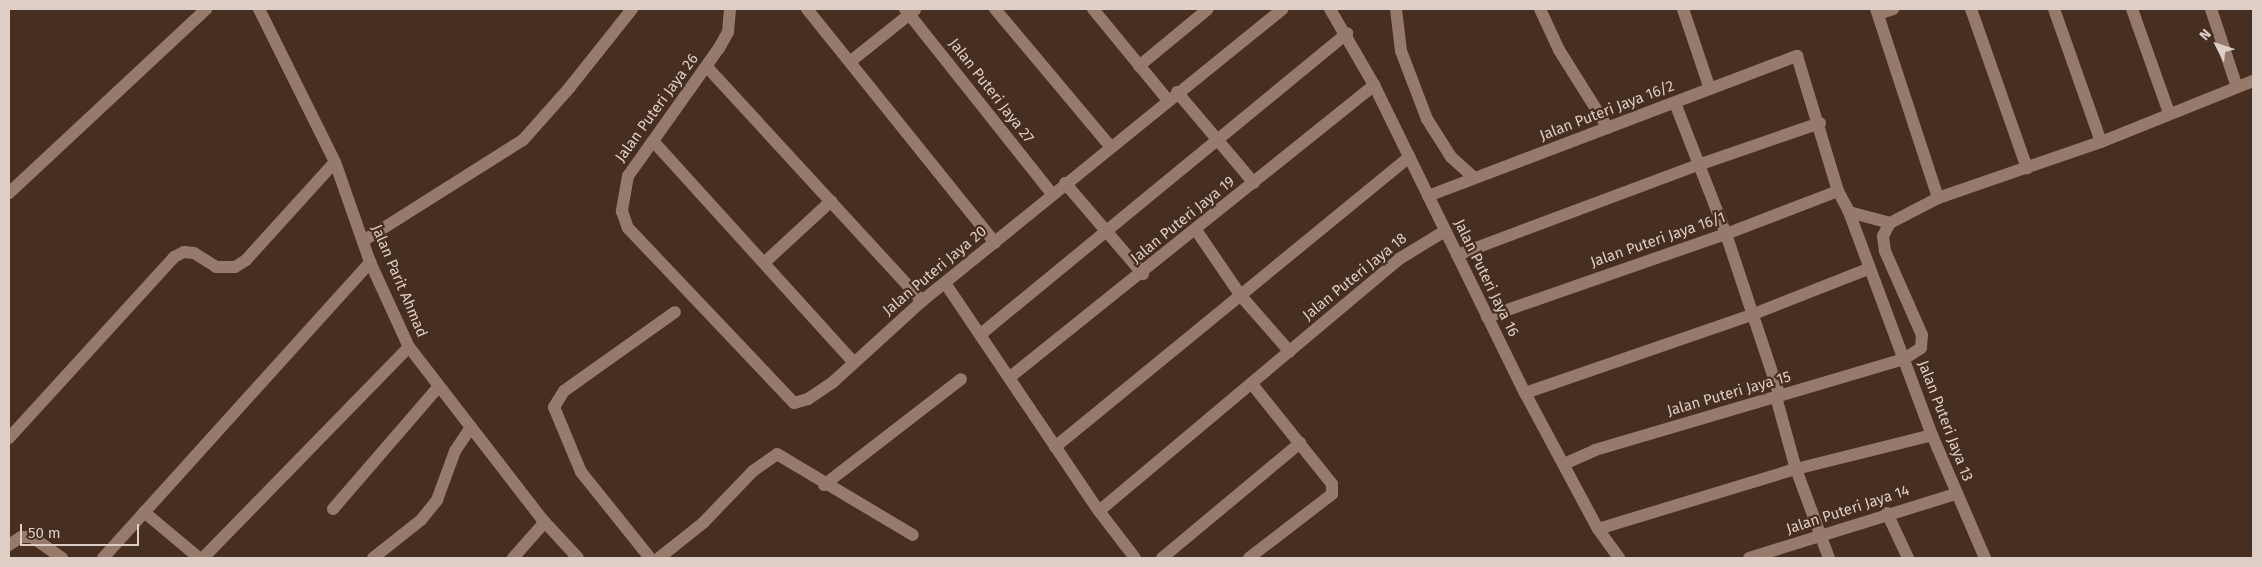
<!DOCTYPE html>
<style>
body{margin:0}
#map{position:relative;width:2262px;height:567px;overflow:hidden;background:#462e21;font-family:"Fira Sans",sans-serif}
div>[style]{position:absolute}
.minor>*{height:12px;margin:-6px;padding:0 6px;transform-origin:6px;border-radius:6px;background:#967a6b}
span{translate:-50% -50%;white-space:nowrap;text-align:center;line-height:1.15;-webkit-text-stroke:4.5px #462e21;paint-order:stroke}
.street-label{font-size:15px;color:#decec6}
.frame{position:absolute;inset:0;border:10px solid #decec6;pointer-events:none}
.north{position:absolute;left:2192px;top:20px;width:50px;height:50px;-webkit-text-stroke:4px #462e21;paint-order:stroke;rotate:311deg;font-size:14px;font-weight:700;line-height:20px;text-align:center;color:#decec6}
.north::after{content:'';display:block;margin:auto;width:18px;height:22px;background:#decec6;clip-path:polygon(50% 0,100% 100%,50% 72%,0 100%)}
.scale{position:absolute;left:20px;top:524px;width:119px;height:22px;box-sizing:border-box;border:2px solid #decec6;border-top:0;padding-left:6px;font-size:15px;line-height:18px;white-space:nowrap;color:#decec6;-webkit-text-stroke:4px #462e21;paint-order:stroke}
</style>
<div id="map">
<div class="minor">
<div style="left:259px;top:9px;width:171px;rotate:63.6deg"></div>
<div style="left:335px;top:162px;width:106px;rotate:70.7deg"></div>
<div style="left:370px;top:262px;width:94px;rotate:65.4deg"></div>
<div style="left:409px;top:347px;width:216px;rotate:52.3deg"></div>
<div style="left:541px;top:518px;width:54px;rotate:47.2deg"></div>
<div style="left:730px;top:9px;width:23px;rotate:95deg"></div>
<div style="left:728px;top:32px;width:18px;rotate:119deg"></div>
<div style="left:719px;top:48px;width:157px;rotate:125.4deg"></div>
<div style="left:628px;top:176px;width:36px;rotate:100deg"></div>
<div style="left:622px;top:211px;width:18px;rotate:71deg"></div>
<div style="left:628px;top:228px;width:241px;rotate:46.5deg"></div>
<div style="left:794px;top:403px;width:15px;rotate:-16deg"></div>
<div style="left:808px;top:399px;width:29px;rotate:-34deg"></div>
<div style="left:832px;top:383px;width:122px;rotate:-42.3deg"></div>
<div style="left:922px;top:301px;width:464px;rotate:-39deg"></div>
<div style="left:807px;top:9px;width:300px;rotate:51.2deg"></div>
<div style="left:905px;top:9px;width:236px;rotate:51.5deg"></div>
<div style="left:995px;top:9px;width:179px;rotate:50deg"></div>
<div style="left:1093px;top:9px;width:117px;rotate:50.6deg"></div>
<div style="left:1330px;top:9px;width:88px;rotate:59.9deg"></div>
<div style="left:1374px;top:85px;width:343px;rotate:63.9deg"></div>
<div style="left:1525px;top:393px;width:154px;rotate:61.8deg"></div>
<div style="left:1598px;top:529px;width:36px;rotate:54deg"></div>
<div style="left:1396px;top:9px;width:42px;rotate:83.2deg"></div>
<div style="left:1401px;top:51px;width:73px;rotate:69.1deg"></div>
<div style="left:1427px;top:119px;width:45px;rotate:57.7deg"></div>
<div style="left:1451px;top:157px;width:31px;rotate:42deg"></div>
<div style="left:1540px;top:9px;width:45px;rotate:65.1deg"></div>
<div style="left:1559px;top:50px;width:92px;rotate:57.9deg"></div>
<div style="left:1683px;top:9px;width:84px;rotate:71.4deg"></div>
<div style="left:1876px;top:9px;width:199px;rotate:71.8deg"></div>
<div style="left:1971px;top:9px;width:169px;rotate:70.6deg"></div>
<div style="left:2054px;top:9px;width:141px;rotate:70.5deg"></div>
<div style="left:2132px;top:9px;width:110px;rotate:70.4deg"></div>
<div style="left:2211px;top:9px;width:82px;rotate:71.6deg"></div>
<div style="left:1878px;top:14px;width:16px;rotate:-18deg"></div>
<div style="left:851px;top:61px;width:82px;rotate:-38.6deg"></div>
<div style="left:1139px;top:66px;width:89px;rotate:-39.6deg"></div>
<div style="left:707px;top:67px;width:318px;rotate:47.4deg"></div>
<div style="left:1177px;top:92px;width:119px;rotate:49.8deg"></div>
<div style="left:1675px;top:103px;width:141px;rotate:68.7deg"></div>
<div style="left:1726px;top:234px;width:171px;rotate:71.6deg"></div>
<div style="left:653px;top:141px;width:299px;rotate:47.8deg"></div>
<div style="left:1065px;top:183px;width:120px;rotate:49.4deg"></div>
<div style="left:9px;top:193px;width:270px;rotate:-43deg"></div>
<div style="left:1428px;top:196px;width:395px;rotate:-20.8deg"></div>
<div style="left:1797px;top:56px;width:141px;rotate:73.1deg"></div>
<div style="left:1838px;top:191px;width:24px;rotate:62deg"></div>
<div style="left:1849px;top:212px;width:238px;rotate:69.6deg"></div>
<div style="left:1932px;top:435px;width:134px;rotate:66.7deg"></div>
<div style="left:1849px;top:212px;width:42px;rotate:15deg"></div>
<div style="left:1196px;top:230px;width:80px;rotate:55.7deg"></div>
<div style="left:1241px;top:296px;width:74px;rotate:48.8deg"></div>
<div style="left:363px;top:241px;width:189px;rotate:-32.3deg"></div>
<div style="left:523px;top:140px;width:71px;rotate:-48.4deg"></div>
<div style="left:570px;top:87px;width:100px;rotate:-51.5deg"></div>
<div style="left:1457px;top:255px;width:257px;rotate:-20.5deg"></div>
<div style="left:1698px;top:165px;width:129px;rotate:-19deg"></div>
<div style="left:765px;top:262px;width:90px;rotate:-42.7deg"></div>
<div style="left:945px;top:283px;width:275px;rotate:56deg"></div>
<div style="left:1099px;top:511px;width:59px;rotate:52.5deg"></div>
<div style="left:1487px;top:317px;width:253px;rotate:-19.2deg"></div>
<div style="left:1726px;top:234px;width:120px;rotate:-21deg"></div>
<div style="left:981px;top:334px;width:474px;rotate:-39.4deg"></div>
<div style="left:1010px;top:377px;width:467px;rotate:-38.7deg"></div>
<div style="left:1525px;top:393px;width:239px;rotate:-19deg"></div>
<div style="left:1751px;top:315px;width:126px;rotate:-21.5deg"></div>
<div style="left:1776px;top:397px;width:75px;rotate:74.5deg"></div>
<div style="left:1796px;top:469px;width:95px;rotate:69.7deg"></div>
<div style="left:9px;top:438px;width:245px;rotate:-47.6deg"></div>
<div style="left:174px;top:257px;width:11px;rotate:-27deg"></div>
<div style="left:184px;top:252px;width:10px;rotate:6deg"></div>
<div style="left:194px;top:253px;width:26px;rotate:32deg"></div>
<div style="left:216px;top:267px;width:19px"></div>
<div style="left:235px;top:267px;width:13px;rotate:-32deg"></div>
<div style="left:246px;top:260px;width:132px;rotate:-47.8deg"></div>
<div style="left:1055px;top:447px;width:458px;rotate:-39.3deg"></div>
<div style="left:1564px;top:464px;width:34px;rotate:-24deg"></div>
<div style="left:1595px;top:450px;width:322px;rotate:-16.4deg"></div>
<div style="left:1904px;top:359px;width:20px;rotate:-33deg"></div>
<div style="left:1921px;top:348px;width:13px;rotate:-86deg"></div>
<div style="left:1922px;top:335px;width:92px;rotate:-113.8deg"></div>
<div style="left:1885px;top:251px;width:15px;rotate:-98deg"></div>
<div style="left:1883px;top:236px;width:15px;rotate:-62deg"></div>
<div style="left:1890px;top:223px;width:54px;rotate:-27.5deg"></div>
<div style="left:1938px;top:198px;width:172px;rotate:-19deg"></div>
<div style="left:2101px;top:142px;width:164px;rotate:-21.9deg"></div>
<div style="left:824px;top:485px;width:173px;rotate:-37.7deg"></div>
<div style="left:333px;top:509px;width:162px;rotate:-49.2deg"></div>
<div style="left:1099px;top:511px;width:392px;rotate:-40deg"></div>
<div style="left:1399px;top:259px;width:54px;rotate:-31.3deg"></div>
<div style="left:144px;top:512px;width:72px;rotate:39.9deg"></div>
<div style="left:1887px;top:513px;width:50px;rotate:65deg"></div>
<div style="left:1598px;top:529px;width:207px;rotate:-16.9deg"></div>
<div style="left:1796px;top:469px;width:140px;rotate:-14deg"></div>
<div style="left:9px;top:545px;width:14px;rotate:-34deg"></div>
<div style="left:21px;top:537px;width:11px"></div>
<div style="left:32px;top:537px;width:37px;rotate:35deg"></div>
<div style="left:103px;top:558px;width:399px;rotate:-47.9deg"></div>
<div style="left:203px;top:558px;width:295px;rotate:-45.7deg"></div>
<div style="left:373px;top:558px;width:61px;rotate:-38.4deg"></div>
<div style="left:421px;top:520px;width:26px;rotate:-51deg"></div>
<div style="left:437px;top:500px;width:52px;rotate:-69.8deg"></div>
<div style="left:455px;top:451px;width:29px;rotate:-56deg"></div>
<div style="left:513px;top:558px;width:48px;rotate:-48.4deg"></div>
<div style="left:650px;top:558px;width:110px;rotate:-128.7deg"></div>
<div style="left:581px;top:472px;width:70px;rotate:-112.6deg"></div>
<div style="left:554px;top:407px;width:19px;rotate:-58deg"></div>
<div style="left:564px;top:391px;width:136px;rotate:-35.4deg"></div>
<div style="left:659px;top:558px;width:56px;rotate:-38.5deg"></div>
<div style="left:703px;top:523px;width:72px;rotate:-46.1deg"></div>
<div style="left:753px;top:471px;width:29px;rotate:-35deg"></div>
<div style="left:777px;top:454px;width:158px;rotate:30.8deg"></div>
<div style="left:1162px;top:558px;width:180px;rotate:-39.8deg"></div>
<div style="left:1249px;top:558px;width:105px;rotate:-37.6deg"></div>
<div style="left:1332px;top:494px;width:10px;rotate:-90deg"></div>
<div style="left:1332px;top:484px;width:129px;rotate:-128.7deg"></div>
<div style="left:1749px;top:558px;width:217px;rotate:-17.2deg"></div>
</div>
<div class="street-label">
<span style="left:991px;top:91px;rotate:52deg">Jalan Puteri Jaya 27</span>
<span style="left:657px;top:108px;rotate:-54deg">Jalan Puteri Jaya 26</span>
<span style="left:1607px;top:111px;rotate:-21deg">Jalan Puteri Jaya 16/2</span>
<span style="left:1183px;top:220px;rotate:-39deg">Jalan Puteri Jaya 19</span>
<span style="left:1658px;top:240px;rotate:-19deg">Jalan Puteri Jaya 16/1</span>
<span style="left:935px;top:271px;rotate:-40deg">Jalan Puteri Jaya 20</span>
<span style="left:1355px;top:277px;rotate:-39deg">Jalan Puteri Jaya 18</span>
<span style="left:1486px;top:278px;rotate:64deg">Jalan Puteri Jaya 16</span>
<span style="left:399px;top:281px;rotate:67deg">Jalan Parit Ahmad</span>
<span style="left:1729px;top:394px;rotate:-16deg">Jalan Puteri Jaya 15</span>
<span style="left:1945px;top:421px;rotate:69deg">Jalan Puteri Jaya 13</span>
<span style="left:1848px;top:510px;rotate:-18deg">Jalan Puteri Jaya 14</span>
</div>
<div class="frame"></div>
<div class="north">N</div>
<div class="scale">50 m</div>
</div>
